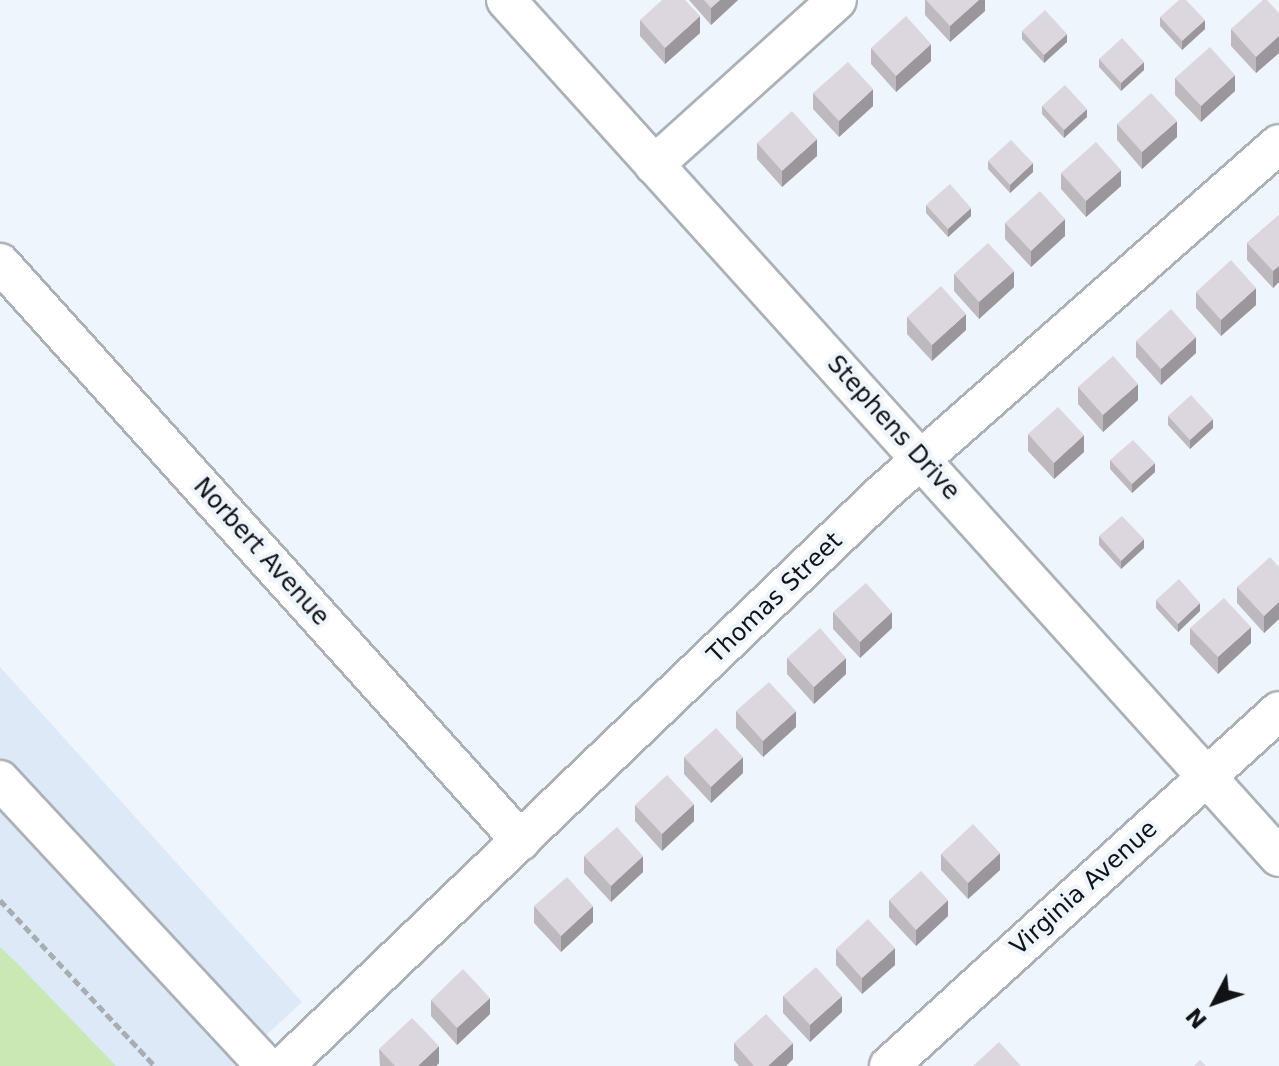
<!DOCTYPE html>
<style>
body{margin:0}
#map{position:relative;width:1279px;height:1066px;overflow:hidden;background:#eff5fc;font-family:"DejaVu Sans",sans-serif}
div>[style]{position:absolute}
.built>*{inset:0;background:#dde9f6}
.green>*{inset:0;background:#c9e8b4}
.path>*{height:5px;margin-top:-2.5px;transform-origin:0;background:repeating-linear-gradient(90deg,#a8adb2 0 8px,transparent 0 12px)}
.roads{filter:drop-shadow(2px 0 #abb1b7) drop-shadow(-2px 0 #abb1b7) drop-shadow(0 2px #abb1b7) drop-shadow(0 -2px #abb1b7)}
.minor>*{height:38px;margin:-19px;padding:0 19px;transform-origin:19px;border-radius:19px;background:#fff}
.wall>*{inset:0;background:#bdb9bf}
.shaded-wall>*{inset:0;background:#9a969b}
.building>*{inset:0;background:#dcd7de}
span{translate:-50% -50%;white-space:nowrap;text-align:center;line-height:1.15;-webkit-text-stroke:8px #eff5fc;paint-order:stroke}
.street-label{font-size:24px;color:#101215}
.north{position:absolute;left:1175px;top:962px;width:80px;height:80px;-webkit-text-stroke:6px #eff5fc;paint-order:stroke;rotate:229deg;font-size:22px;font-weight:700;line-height:32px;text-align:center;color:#101215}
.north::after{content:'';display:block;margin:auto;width:28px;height:36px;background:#101215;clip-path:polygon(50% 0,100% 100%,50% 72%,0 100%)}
</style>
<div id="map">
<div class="built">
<div style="clip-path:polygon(0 667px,302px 1002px,233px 1066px,0 1066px)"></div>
</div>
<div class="green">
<div style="clip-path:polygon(0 947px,18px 964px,116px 1066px,0 1066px)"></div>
</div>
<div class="path">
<div style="left:0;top:900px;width:227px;rotate:47deg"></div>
</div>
<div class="roads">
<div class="minor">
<div style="left:506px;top:0;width:1154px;rotate:47.95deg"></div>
<div style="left:654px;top:165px;width:246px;rotate:-42deg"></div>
<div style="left:0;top:263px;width:778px;rotate:47.97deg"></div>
<div style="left:0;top:780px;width:391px;rotate:47.1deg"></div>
<div style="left:284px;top:1066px;width:830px;rotate:-43.73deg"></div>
<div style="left:884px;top:492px;width:526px;rotate:-41.38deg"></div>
<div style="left:889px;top:1066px;width:527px;rotate:-42.31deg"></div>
</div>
</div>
<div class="wall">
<div style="clip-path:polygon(689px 0,738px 0,711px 25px)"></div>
<div style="clip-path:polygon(925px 0,985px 0,985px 11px,950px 42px,925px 15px)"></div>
<div style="clip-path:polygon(1279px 13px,1279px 53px,1256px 73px,1231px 46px,1231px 29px)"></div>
<div style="clip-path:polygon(1160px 17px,1205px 29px,1182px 50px,1160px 26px)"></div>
<div style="clip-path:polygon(640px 20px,700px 33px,665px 64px,640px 36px)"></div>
<div style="clip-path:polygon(1022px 31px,1067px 42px,1044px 63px,1022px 39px)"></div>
<div style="clip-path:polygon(871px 48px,931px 61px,896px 92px,871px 64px)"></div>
<div style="clip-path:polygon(1099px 59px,1144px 70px,1121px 91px,1099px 67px)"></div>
<div style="clip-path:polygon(1175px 78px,1235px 91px,1201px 122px,1175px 95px)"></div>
<div style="clip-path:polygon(813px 93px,873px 106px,839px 137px,813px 109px)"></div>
<div style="clip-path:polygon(1042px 106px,1087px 117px,1064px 138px,1042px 114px)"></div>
<div style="clip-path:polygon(1117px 124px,1177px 137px,1142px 169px,1117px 140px)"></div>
<div style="clip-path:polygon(757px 143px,817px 156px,782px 187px,757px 159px)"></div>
<div style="clip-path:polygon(988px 161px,1033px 172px,1010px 193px,988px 169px)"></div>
<div style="clip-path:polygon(1061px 173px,1121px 186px,1086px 217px,1061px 189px)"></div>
<div style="clip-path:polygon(926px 205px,971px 216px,948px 237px,926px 213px)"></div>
<div style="clip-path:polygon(1279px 215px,1279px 282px,1273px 288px,1247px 260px,1247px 243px)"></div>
<div style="clip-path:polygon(1005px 223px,1065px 236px,1031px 267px,1005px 239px)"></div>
<div style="clip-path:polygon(954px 274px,1014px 287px,979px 319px,954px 291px)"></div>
<div style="clip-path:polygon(1196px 292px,1256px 305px,1221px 336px,1196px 308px)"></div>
<div style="clip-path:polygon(907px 317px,966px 330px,932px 361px,907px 334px)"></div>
<div style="clip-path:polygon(1136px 341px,1196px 353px,1161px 385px,1136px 357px)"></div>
<div style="clip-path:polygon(1078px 387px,1138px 400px,1103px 432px,1078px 404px)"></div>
<div style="clip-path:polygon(1168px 416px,1213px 428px,1190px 449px,1168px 425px)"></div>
<div style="clip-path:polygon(1028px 434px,1084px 452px,1054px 479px,1028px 451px)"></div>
<div style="clip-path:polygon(1110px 460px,1155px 472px,1132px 493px,1110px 469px)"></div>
<div style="clip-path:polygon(1099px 536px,1144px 548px,1121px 569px,1099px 545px)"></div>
<div style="clip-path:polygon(1279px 567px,1279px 619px,1264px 633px,1237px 603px,1237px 587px)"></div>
<div style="clip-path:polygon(1156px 600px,1200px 611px,1178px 632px,1156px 608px)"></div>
<div style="clip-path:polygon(833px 612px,892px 628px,860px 658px,833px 629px)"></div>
<div style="clip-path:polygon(1190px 628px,1251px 643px,1218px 674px,1190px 644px)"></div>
<div style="clip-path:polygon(787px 658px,846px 674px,814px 704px,787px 674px)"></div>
<div style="clip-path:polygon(736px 711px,796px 727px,763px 757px,736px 728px)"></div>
<div style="clip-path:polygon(684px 757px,743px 773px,711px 803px,684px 774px)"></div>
<div style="clip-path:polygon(635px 805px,694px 821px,662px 851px,635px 821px)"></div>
<div style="clip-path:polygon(941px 854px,1000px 870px,968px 899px,941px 870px)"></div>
<div style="clip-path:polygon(584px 856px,643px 872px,611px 902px,584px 873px)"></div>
<div style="clip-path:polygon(889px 900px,948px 916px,916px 946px,889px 917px)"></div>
<div style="clip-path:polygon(534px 906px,593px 922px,561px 952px,534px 923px)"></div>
<div style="clip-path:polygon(836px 949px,895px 965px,862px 994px,836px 965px)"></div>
<div style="clip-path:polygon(783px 996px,842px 1012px,810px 1042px,783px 1013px)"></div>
<div style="clip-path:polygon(431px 1000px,490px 1014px,457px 1045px,431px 1016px)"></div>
<div style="clip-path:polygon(734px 1043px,793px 1059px,786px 1066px,739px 1066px,734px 1060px)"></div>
<div style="clip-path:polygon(379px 1049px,439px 1063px,436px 1066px,380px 1066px)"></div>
</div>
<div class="shaded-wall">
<div style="clip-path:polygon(720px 0,738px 0,711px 25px,711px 8px)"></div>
<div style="clip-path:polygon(979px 0,985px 0,985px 11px,950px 42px,950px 26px)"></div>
<div style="clip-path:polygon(700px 16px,700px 33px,665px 64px,665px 48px)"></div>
<div style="clip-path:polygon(1205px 20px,1205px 29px,1182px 50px,1182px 41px)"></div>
<div style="clip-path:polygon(1067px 34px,1067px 42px,1044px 63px,1044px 55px)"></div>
<div style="clip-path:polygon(1279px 36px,1279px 53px,1256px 73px,1256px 57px)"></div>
<div style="clip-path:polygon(931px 44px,931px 61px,896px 92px,896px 76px)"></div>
<div style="clip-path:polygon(1144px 62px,1144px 70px,1121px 91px,1121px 83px)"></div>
<div style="clip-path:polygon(1235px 75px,1235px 91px,1201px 122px,1201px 106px)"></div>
<div style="clip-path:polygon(873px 89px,873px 106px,839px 137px,839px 121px)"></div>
<div style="clip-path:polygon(1087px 109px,1087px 117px,1064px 138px,1064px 130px)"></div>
<div style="clip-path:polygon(1177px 121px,1177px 137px,1142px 169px,1142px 152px)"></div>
<div style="clip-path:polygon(817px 139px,817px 156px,782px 187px,782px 171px)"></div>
<div style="clip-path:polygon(1033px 163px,1033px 172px,1010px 193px,1010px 185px)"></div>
<div style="clip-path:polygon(1121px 170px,1121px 186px,1086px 217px,1086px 201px)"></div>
<div style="clip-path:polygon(971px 208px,971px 216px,948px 237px,948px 229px)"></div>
<div style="clip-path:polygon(1065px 219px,1065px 236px,1031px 267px,1031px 251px)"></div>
<div style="clip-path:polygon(1279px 266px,1279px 282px,1273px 288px,1273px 271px)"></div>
<div style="clip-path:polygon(1014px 271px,1014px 287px,979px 319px,979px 302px)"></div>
<div style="clip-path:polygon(1256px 288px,1256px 305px,1221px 336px,1221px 320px)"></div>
<div style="clip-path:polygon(966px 314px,966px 330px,932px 361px,932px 345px)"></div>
<div style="clip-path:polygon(1196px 337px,1196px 353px,1161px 385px,1161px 369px)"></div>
<div style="clip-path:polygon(1138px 384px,1138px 400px,1103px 432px,1103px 415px)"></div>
<div style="clip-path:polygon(1213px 419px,1213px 428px,1190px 449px,1190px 440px)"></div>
<div style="clip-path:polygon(1084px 435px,1084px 452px,1054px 479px,1054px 463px)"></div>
<div style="clip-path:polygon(1155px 463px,1155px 472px,1132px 493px,1132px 484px)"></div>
<div style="clip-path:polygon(1144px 539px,1144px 548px,1121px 569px,1121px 561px)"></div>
<div style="clip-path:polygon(1279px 602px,1279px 619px,1264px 633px,1264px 616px)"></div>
<div style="clip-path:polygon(1200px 603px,1200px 611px,1178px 632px,1178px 624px)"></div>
<div style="clip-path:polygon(892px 612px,892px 628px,860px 658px,860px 642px)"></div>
<div style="clip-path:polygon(1251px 627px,1251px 643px,1218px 674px,1218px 657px)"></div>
<div style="clip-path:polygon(846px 658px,846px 674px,814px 704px,814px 687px)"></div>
<div style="clip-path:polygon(796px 711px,796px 727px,763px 757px,763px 741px)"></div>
<div style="clip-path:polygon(743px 757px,743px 773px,711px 803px,711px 787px)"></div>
<div style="clip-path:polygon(694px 804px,694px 821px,662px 851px,662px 834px)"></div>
<div style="clip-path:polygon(1000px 853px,1000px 870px,968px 899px,968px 883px)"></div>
<div style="clip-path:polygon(643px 856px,643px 872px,611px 902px,611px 886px)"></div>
<div style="clip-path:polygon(948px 900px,948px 916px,916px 946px,916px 930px)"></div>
<div style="clip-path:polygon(593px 906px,593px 922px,561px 952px,561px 936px)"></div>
<div style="clip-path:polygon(895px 948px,895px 965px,862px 994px,862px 978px)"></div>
<div style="clip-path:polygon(842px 996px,842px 1012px,810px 1042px,810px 1025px)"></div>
<div style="clip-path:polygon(490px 998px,490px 1014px,457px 1045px,457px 1028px)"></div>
<div style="clip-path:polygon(793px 1043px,793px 1059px,786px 1066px,768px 1066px)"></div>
<div style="clip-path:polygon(439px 1046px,439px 1063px,436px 1066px,418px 1066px)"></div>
</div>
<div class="building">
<div style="clip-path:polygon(662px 0,685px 0,700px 16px,665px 48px,640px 20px)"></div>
<div style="clip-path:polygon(704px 0,720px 0,711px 8px)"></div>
<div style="clip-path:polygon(926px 0,979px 0,950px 26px)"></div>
<div style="clip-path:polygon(1179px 0,1186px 0,1205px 20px,1182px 41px,1160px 17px)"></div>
<div style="clip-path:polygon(1263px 0,1267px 0,1279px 13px,1279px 36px,1256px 57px,1231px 29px)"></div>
<div style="clip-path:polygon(1045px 10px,1067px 34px,1044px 55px,1022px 31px)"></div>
<div style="clip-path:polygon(906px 16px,931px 44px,896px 76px,871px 48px)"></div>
<div style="clip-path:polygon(1122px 38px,1144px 62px,1121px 83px,1099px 59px)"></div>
<div style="clip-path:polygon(1210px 47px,1235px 75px,1201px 106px,1175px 78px)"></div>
<div style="clip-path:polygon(848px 62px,873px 89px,839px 121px,813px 93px)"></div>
<div style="clip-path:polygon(1065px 85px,1087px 109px,1064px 130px,1042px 106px)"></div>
<div style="clip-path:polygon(1151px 93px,1177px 121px,1142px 152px,1117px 124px)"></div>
<div style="clip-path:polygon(792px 111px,817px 139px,782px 171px,757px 143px)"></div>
<div style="clip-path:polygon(1011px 140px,1033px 163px,1010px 185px,988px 161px)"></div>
<div style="clip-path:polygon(1096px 142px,1121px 170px,1086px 201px,1061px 173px)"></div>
<div style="clip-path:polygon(950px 184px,971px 208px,948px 229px,926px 205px)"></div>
<div style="clip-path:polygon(1040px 191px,1065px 219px,1031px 251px,1005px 223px)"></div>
<div style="clip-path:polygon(1279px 215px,1279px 266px,1273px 271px,1247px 243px)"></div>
<div style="clip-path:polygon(988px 243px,1014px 271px,979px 302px,954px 274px)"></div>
<div style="clip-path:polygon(1231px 260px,1256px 288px,1221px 320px,1196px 292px)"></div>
<div style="clip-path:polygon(941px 286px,966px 314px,932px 345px,907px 317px)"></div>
<div style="clip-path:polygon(1171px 309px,1196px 337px,1161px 369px,1136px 341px)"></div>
<div style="clip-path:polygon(1113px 356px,1138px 384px,1103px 415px,1078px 387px)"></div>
<div style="clip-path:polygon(1191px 395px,1213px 419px,1190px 440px,1168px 416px)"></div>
<div style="clip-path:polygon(1058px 407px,1084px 435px,1054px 463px,1028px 434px)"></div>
<div style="clip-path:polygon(1133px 440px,1155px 463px,1132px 484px,1110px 460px)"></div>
<div style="clip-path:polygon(1122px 516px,1144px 539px,1121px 561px,1099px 536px)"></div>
<div style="clip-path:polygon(1270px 557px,1279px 567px,1279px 602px,1264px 616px,1237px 587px)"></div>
<div style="clip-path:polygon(1179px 579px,1200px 603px,1178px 624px,1156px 600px)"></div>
<div style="clip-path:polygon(866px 583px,892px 612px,860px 642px,833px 612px)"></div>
<div style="clip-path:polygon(1224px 598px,1251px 627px,1218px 657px,1190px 628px)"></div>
<div style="clip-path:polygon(820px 628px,846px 658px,814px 687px,787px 658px)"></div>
<div style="clip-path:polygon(769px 682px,796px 711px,763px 741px,736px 711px)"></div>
<div style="clip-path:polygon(716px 728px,743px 757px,711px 787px,684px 757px)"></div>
<div style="clip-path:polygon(667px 775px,694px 804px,662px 834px,635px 805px)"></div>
<div style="clip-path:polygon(973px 824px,1000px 853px,968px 883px,941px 854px)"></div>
<div style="clip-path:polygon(617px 827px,643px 856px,611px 886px,584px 856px)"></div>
<div style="clip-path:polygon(921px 871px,948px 900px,916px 930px,889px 900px)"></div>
<div style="clip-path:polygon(567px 877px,593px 906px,561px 936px,534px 906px)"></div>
<div style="clip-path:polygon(868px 919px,895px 948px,862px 978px,836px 949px)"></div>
<div style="clip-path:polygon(816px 967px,842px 996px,810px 1025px,783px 996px)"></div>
<div style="clip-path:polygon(463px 969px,490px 998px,457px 1028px,431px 1000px)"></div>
<div style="clip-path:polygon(766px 1014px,793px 1043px,768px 1066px,754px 1066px,734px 1043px)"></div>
<div style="clip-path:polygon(412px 1018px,439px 1046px,418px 1066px,395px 1066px,379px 1049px)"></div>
<div style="clip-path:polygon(999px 1042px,1021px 1066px,973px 1066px)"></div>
<div style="clip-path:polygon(1200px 1060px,1206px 1066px,1194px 1066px)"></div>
</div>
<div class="street-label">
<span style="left:893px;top:428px;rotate:48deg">Stephens Drive</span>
<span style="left:261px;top:552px;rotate:48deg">Norbert Avenue</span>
<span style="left:775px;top:598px;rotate:-44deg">Thomas Street</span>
<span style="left:1084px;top:888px;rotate:-42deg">Virginia Avenue</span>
</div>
<div class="north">N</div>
</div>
